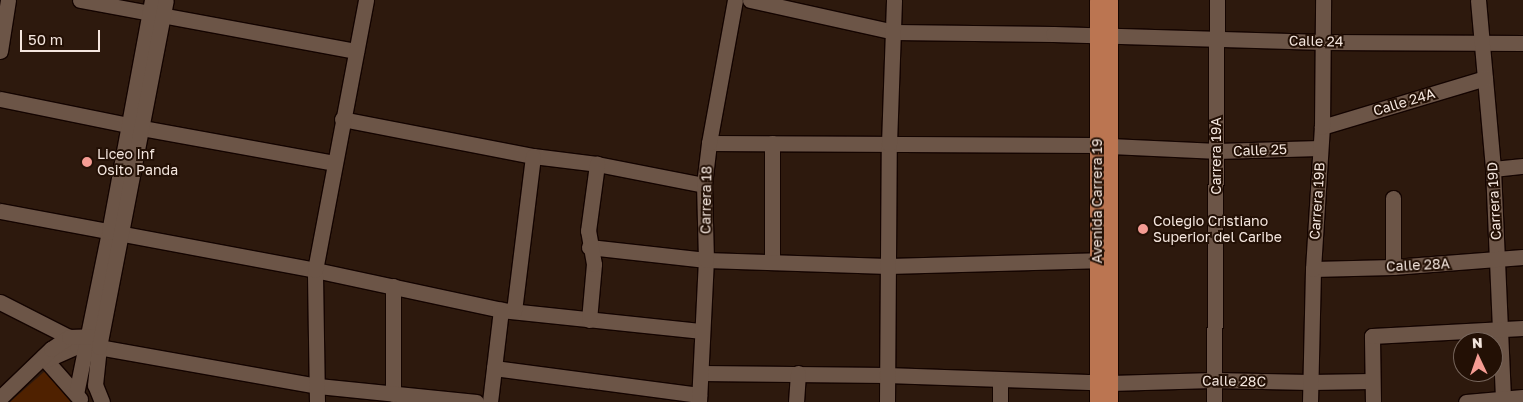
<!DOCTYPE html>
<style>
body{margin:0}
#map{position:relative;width:1523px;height:402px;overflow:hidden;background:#2d190d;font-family:"Golos Text",sans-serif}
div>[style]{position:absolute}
.green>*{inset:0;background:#4f2100}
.roads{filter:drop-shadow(1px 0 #140400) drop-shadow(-1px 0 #140400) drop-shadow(0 1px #140400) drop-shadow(0 -1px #140400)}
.minor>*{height:15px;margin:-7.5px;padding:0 7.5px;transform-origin:7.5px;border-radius:7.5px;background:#6c5547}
.major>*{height:15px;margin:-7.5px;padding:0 7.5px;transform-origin:7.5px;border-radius:7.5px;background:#bb7551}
.dots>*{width:14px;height:14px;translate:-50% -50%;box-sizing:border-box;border:2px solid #231005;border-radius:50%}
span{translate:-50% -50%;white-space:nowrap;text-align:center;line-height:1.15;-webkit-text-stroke:4px #231005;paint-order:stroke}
.street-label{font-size:14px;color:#f4e6de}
.poi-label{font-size:14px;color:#f4e6de}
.left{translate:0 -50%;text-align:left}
.north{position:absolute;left:1453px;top:332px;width:50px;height:50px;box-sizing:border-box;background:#231005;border:1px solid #77665c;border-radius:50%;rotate:357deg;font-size:14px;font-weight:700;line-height:20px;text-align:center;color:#f4e6de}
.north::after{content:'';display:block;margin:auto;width:18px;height:22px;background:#f59c93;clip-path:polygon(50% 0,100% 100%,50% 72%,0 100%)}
.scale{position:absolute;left:20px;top:30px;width:80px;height:22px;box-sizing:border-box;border:2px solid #f4e6de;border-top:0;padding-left:6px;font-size:15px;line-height:18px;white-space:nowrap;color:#f4e6de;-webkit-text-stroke:4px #231005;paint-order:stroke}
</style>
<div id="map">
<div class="green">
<div style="clip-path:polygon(45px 371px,71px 402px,10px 402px)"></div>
</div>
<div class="roads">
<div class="minor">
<div style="left:80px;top:0;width:281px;rotate:10.5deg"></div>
<div style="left:750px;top:0;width:148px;rotate:12.5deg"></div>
<div style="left:894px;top:32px;width:159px;rotate:0.7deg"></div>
<div style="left:1053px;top:34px;width:270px;rotate:1.7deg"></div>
<div style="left:1323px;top:42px;width:200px;rotate:0.3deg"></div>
<div style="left:1478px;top:0;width:170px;rotate:84.9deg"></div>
<div style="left:1493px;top:169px;width:233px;rotate:87.5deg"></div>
<div style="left:0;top:51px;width:52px;rotate:-81.1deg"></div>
<div style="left:0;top:99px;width:145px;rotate:11.5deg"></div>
<div style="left:142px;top:128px;width:195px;rotate:10.3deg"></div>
<div style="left:342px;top:119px;width:195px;rotate:11deg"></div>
<div style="left:533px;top:156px;width:64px;rotate:7.1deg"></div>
<div style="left:597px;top:164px;width:109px;rotate:11.1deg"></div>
<div style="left:1322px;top:127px;width:170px;rotate:-16.7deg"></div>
<div style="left:709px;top:143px;width:388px;rotate:0.3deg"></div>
<div style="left:772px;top:143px;width:119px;rotate:90deg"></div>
<div style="left:1110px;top:146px;width:106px;rotate:2.7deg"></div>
<div style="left:1216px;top:151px;width:104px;rotate:-1.7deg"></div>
<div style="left:1493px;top:169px;width:30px;rotate:-6deg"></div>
<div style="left:1393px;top:198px;width:69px;rotate:90deg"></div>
<div style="left:0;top:211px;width:320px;rotate:10.6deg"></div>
<div style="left:315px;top:270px;width:190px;rotate:12.1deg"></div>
<div style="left:501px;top:310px;width:202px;rotate:6deg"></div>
<div style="left:589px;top:247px;width:118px;rotate:6.3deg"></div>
<div style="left:706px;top:260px;width:182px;rotate:1.9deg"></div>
<div style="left:888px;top:266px;width:209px;rotate:-1.6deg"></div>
<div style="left:1313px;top:269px;width:80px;rotate:-1.4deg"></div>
<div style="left:1393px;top:267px;width:130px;rotate:-4.4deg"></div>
<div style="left:393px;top:286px;width:108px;rotate:90deg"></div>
<div style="left:0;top:302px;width:77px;rotate:26.9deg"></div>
<div style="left:514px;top:311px;width:156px;rotate:-83deg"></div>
<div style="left:589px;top:320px;width:56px;rotate:-84.9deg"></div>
<div style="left:594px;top:264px;width:34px;rotate:-100deg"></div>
<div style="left:588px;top:231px;width:68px;rotate:-82.3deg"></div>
<div style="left:43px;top:357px;width:56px;rotate:48.6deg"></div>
<div style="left:46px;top:360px;width:34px;rotate:-24deg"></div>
<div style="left:77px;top:346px;width:10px;rotate:-6deg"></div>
<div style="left:87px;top:345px;width:235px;rotate:10.1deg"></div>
<div style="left:318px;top:386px;width:159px;rotate:5.8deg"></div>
<div style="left:494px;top:368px;width:207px;rotate:7.5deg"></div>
<div style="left:701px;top:373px;width:185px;rotate:0.6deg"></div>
<div style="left:886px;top:375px;width:224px;rotate:2deg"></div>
<div style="left:1110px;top:383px;width:104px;rotate:-1.7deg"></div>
<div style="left:1214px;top:380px;width:96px;rotate:1.2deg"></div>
<div style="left:1310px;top:382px;width:62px;rotate:-0.9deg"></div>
<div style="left:76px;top:394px;width:165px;rotate:-78.5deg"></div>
<div style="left:109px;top:232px;width:236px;rotate:-79.5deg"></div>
<div style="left:0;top:398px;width:71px;rotate:-43.9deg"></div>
<div style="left:51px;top:349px;width:22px;rotate:-34deg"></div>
<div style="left:69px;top:337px;width:23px;rotate:-2deg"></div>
<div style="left:102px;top:402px;width:18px;rotate:-112deg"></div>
<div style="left:95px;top:385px;width:38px;rotate:-84deg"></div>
<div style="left:99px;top:347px;width:353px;rotate:-79.1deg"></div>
<div style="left:317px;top:402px;width:132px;rotate:-90.9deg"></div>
<div style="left:315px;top:270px;width:275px;rotate:-79.3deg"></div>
<div style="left:490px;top:402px;width:93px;rotate:-83.2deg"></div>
<div style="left:699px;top:402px;width:142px;rotate:-87.2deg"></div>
<div style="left:706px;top:260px;width:75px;rotate:-91.5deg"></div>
<div style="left:704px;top:185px;width:42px;rotate:-83.2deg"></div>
<div style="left:709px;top:143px;width:145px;rotate:-79.7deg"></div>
<div style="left:796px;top:402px;width:29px;rotate:-86deg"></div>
<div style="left:887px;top:402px;width:258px;rotate:-89.6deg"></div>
<div style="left:889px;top:144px;width:144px;rotate:-88deg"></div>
<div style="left:1000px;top:402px;width:22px;rotate:-90deg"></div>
<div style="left:1214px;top:402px;width:402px;rotate:-89.6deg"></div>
<div style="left:1310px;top:402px;width:133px;rotate:-88.7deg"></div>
<div style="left:1313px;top:269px;width:142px;rotate:-86.4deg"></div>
<div style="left:1322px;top:127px;width:127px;rotate:-89.5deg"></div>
<div style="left:1373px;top:402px;width:66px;rotate:-90.9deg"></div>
<div style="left:1372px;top:336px;width:151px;rotate:-3deg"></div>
<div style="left:1466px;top:402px;width:57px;rotate:-5deg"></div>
</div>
<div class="major">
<div style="left:1097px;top:0;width:402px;rotate:90deg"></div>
<div style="left:1110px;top:0;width:402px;rotate:90deg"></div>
</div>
</div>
<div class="dots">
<div style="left:87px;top:162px;background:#f59c93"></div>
<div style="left:1143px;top:229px;background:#f59c93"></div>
</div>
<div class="street-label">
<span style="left:1316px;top:41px;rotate:1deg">Calle 24</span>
<span style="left:1404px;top:102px;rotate:-17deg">Calle 24A</span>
<span style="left:1260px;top:150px;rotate:-2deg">Calle 25</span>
<span style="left:1216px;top:156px;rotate:-90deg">Carrera 19A</span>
<span style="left:706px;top:200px;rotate:-89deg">Carrera 18</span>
<span style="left:1097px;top:201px;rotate:-90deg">Avenida Carrera 19</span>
<span style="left:1317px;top:201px;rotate:-86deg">Carrera 19B</span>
<span style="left:1494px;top:201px;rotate:-93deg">Carrera 19D</span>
<span style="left:1418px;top:265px;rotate:-3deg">Calle 28A</span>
<span style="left:1234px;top:381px;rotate:1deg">Calle 28C</span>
</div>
<div class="poi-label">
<span class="left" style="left:97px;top:162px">Liceo Inf<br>Osito Panda</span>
<span class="left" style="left:1153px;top:229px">Colegio Cristiano<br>Superior del Caribe</span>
</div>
<div class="north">N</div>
<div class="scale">50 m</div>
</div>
